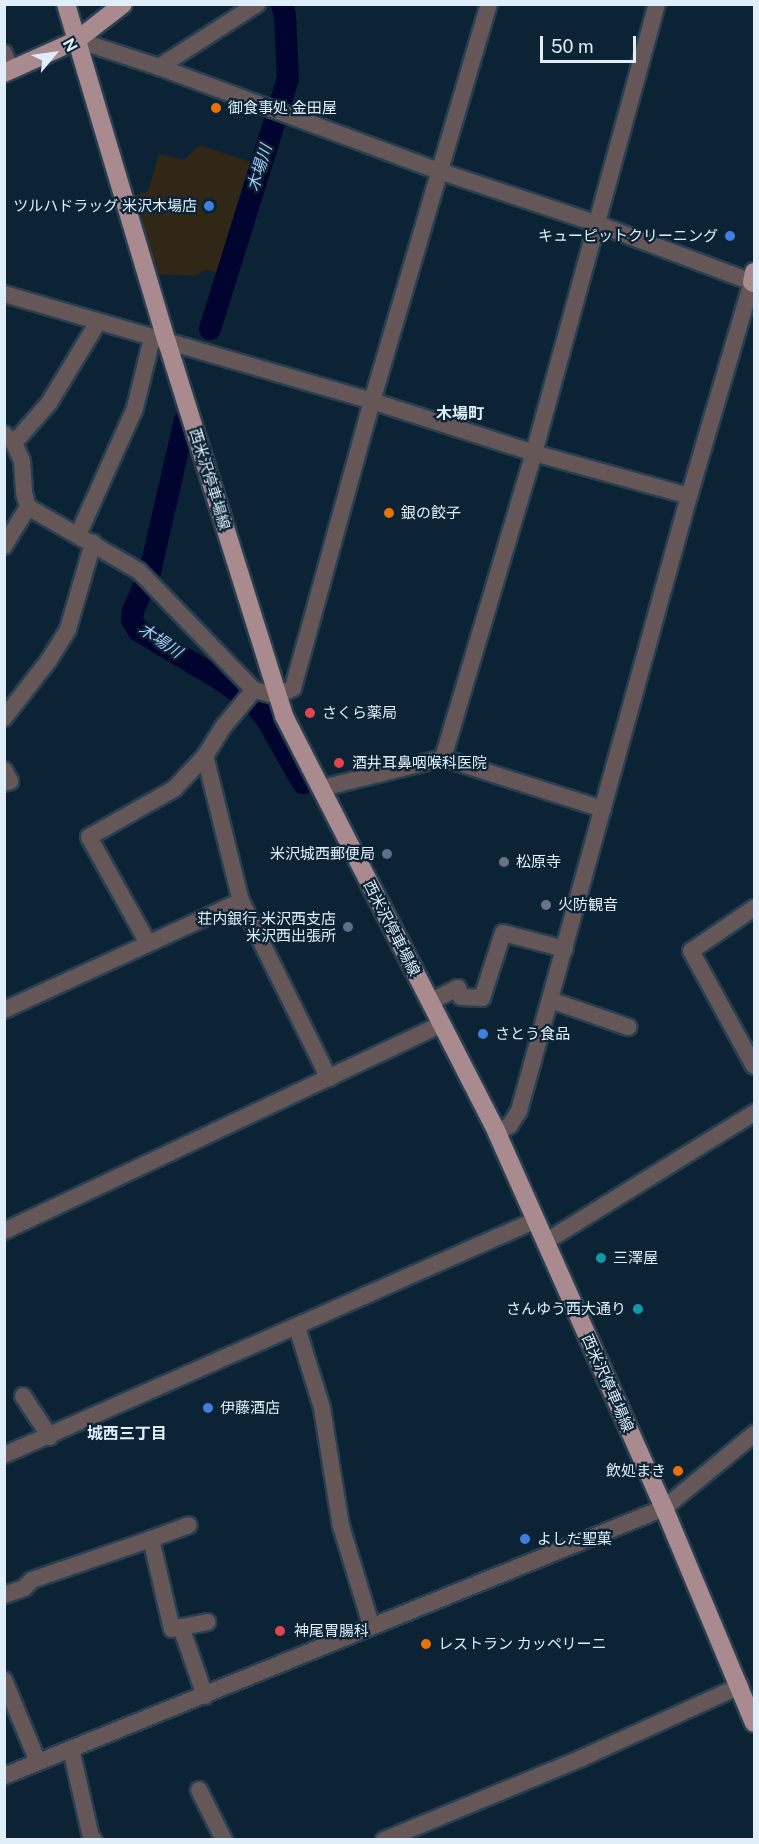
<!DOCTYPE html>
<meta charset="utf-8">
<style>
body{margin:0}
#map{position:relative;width:759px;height:1844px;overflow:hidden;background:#0b2335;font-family:"Public Sans","Noto Sans JP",sans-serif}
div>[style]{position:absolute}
.commercial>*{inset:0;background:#302717}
.river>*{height:22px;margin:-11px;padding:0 11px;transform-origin:11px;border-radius:11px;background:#00042e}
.roads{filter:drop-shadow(2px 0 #293f50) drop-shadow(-2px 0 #293f50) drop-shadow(0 2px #293f50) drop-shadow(0 -2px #293f50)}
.minor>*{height:16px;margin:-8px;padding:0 8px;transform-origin:8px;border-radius:8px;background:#655658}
.major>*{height:18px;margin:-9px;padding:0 9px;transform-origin:9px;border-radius:9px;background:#a98a8e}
.dots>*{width:16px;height:16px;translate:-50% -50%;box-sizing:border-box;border:3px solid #0b2335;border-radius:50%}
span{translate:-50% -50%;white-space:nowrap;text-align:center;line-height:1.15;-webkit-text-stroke:4.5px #0b2335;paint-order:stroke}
.poi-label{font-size:15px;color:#dfeef9}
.left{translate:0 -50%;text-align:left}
.right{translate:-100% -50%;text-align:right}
.street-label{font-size:15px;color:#dfeef9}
.water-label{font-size:16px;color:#abc9f5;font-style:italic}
.neighbourhood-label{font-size:16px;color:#dfeef9;font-weight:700}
.frame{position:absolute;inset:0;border:6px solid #dfeef9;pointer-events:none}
.north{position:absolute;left:24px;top:24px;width:60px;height:60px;-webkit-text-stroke:4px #0b2335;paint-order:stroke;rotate:61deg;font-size:16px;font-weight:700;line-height:24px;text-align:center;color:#dfeef9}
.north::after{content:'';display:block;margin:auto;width:21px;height:27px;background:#dfeef9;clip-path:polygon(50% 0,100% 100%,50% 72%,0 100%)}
.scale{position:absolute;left:540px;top:36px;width:96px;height:27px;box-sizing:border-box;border:3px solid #dfeef9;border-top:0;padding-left:8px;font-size:18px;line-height:21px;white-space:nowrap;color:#dfeef9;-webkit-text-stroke:4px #0b2335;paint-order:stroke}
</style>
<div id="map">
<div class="commercial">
<div style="clip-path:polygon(199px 145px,257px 164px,223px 273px,204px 270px,196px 276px,158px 274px,133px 196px,148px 191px,159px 154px,184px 160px)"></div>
</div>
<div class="river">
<div style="left:210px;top:329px;width:262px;rotate:-72.7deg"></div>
<div style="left:288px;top:79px;width:63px;rotate:-92.7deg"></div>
<div style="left:285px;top:16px;width:12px;rotate:-104deg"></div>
<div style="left:185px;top:420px;width:156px;rotate:103deg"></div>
<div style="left:150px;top:572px;width:43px;rotate:113.6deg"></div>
<div style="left:133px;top:611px;width:9px;rotate:96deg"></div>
<div style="left:132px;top:620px;width:13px;rotate:58deg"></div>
<div style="left:139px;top:631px;width:98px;rotate:30.8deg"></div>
<div style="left:223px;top:681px;width:40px;rotate:37deg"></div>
<div style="left:255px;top:705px;width:17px;rotate:50deg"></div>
<div style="left:266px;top:718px;width:75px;rotate:60.4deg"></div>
</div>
<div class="roads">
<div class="minor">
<div style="left:77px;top:40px;width:86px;rotate:18.2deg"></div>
<div style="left:159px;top:67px;width:299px;rotate:20.4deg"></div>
<div style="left:439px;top:171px;width:164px;rotate:18.4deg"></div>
<div style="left:595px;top:223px;width:168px;rotate:20.6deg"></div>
<div style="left:752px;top:282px;width:223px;rotate:106.4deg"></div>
<div style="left:689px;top:496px;width:638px;rotate:105.45deg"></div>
<div style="left:519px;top:1111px;width:17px;rotate:123deg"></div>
<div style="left:510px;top:1125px;width:15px;rotate:148deg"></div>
<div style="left:4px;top:53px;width:18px;rotate:68deg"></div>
<div style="left:159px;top:67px;width:117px;rotate:-32.7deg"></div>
<div style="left:4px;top:294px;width:383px;rotate:16.2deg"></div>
<div style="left:372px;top:401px;width:170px;rotate:17.8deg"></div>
<div style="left:534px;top:453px;width:161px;rotate:15.5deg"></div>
<div style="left:4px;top:434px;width:13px;rotate:42deg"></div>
<div style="left:14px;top:443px;width:20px;rotate:66deg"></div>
<div style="left:22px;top:461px;width:32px;rotate:86deg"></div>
<div style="left:24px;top:493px;width:15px;rotate:74deg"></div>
<div style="left:28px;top:507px;width:128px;rotate:30deg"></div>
<div style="left:139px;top:571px;width:165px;rotate:46deg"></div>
<div style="left:254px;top:690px;width:25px;rotate:14deg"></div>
<div style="left:278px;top:696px;width:17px;rotate:-28deg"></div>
<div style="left:293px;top:688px;width:298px;rotate:-74.6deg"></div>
<div style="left:372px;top:401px;width:414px;rotate:-73.6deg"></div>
<div style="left:14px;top:443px;width:53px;rotate:-48.8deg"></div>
<div style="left:49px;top:403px;width:95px;rotate:-58.8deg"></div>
<div style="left:78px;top:535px;width:139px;rotate:-65.8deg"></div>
<div style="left:135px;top:408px;width:72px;rotate:-76.3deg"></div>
<div style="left:4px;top:546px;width:46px;rotate:-58.4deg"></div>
<div style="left:4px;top:718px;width:73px;rotate:-52.2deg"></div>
<div style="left:49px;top:660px;width:36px;rotate:-58deg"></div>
<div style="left:68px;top:629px;width:90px;rotate:-73.8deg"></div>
<div style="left:205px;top:756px;width:149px;rotate:76.1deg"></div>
<div style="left:241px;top:901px;width:198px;rotate:63.6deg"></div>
<div style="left:443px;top:758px;width:318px;rotate:-73.4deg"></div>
<div style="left:534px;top:453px;width:466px;rotate:-74.7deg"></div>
<div style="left:4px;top:770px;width:13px;rotate:61deg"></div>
<div style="left:10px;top:781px;width:6px;rotate:162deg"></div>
<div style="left:322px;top:788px;width:125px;rotate:-13.9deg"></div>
<div style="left:443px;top:758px;width:168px;rotate:17.7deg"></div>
<div style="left:754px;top:908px;width:76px;rotate:145.7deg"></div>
<div style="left:691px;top:951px;width:131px;rotate:61.3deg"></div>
<div style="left:148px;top:943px;width:121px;rotate:-119.1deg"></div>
<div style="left:89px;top:837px;width:98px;rotate:-29.5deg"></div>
<div style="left:174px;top:789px;width:45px;rotate:-46.8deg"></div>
<div style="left:205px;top:756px;width:36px;rotate:-58deg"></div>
<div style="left:224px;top:726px;width:47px;rotate:-50.2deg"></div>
<div style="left:550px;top:1000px;width:83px;rotate:19.1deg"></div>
<div style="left:430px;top:1002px;width:31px;rotate:-27deg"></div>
<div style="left:458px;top:988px;width:9px;rotate:72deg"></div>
<div style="left:461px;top:997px;width:21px;rotate:3deg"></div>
<div style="left:482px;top:998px;width:68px;rotate:-72.1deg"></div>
<div style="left:503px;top:933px;width:64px;rotate:14.5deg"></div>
<div style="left:4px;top:1010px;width:261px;rotate:-24.7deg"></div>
<div style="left:4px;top:1231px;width:484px;rotate:-25.3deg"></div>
<div style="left:545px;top:1242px;width:246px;rotate:-31.7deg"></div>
<div style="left:297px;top:1327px;width:85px;rotate:72.8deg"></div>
<div style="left:322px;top:1408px;width:120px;rotate:80.9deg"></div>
<div style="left:341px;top:1526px;width:103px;rotate:73.1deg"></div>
<div style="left:23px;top:1396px;width:49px;rotate:56.6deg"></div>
<div style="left:4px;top:1455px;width:582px;rotate:-23.83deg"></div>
<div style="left:151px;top:1539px;width:40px;rotate:-20.2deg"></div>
<div style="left:4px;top:1595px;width:21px;rotate:-19deg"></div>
<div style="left:24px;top:1588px;width:11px;rotate:-45deg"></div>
<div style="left:32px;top:1580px;width:126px;rotate:-19deg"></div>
<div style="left:151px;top:1539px;width:92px;rotate:76.9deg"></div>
<div style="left:172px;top:1629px;width:36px;rotate:-11deg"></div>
<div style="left:181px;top:1627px;width:73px;rotate:70.8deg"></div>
<div style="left:4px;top:1680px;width:89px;rotate:67.5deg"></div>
<div style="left:71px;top:1749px;width:90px;rotate:77.2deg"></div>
<div style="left:91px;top:1837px;width:4px;rotate:45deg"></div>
<div style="left:4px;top:1776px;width:712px;rotate:-22.1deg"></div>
<div style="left:664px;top:1508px;width:117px;rotate:-39.4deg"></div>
<div style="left:199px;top:1790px;width:56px;rotate:63.4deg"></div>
<div style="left:384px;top:1840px;width:214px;rotate:-22.5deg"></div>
<div style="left:582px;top:1758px;width:174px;rotate:-24.5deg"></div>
</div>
<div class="major">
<div style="left:66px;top:4px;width:353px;rotate:73.4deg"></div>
<div style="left:167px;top:342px;width:392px;rotate:72.6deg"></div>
<div style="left:284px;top:716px;width:468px;rotate:62.9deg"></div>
<div style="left:497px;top:1133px;width:411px;rotate:66deg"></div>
<div style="left:664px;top:1508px;width:233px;rotate:67.3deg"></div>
<div style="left:4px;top:73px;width:80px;rotate:-24.3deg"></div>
<div style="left:77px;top:40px;width:58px;rotate:-38deg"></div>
<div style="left:754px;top:272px;width:10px;rotate:101deg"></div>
<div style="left:752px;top:282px;width:2px;rotate:27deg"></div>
</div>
</div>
<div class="dots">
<div style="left:216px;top:108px;background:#e8710a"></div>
<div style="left:209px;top:206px;background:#3f7fe0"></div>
<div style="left:730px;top:236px;background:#3f7fe0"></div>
<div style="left:389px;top:513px;background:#e8710a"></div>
<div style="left:310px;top:713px;background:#e0444e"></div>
<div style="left:339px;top:763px;background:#e0444e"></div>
<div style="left:387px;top:854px;background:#5c6f8a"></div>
<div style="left:504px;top:862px;background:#6b7280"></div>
<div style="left:546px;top:905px;background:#6b7280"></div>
<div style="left:348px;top:927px;background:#5c6f8a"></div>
<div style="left:483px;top:1034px;background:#3f7fe0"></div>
<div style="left:601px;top:1258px;background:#0f9aa8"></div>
<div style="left:638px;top:1309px;background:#0f9aa8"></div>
<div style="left:208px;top:1408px;background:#3f7fe0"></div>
<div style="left:678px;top:1471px;background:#e8710a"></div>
<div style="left:525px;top:1539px;background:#3f7fe0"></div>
<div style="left:280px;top:1631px;background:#e0444e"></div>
<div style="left:426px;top:1644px;background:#e8710a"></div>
</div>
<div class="poi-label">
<span class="left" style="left:228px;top:108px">御食事処 金田屋</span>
<span class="right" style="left:197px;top:206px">ツルハドラッグ 米沢木場店</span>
<span class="right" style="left:718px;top:236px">キューピットクリーニング</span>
<span class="left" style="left:401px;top:513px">銀の餃子</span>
<span class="left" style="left:322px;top:713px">さくら薬局</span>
<span class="left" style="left:352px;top:763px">酒井耳鼻咽喉科医院</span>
<span class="right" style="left:375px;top:854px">米沢城西郵便局</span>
<span class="left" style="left:516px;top:862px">松原寺</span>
<span class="left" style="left:558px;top:905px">火防観音</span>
<span class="right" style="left:336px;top:927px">荘内銀行 米沢西支店<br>米沢西出張所</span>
<span class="left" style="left:495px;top:1034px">さとう食品</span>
<span class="left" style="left:613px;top:1258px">三澤屋</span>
<span class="right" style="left:626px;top:1309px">さんゆう西大通り</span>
<span class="left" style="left:220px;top:1408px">伊藤酒店</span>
<span class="right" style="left:666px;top:1471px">飲処まき</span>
<span class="left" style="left:537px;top:1539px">よしだ聖菓</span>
<span class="left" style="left:294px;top:1631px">神尾胃腸科</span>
<span class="left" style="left:438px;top:1644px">レストラン カッペリーニ</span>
</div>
<div class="street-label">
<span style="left:210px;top:479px;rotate:73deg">西米沢停車場線</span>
<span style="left:392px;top:928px;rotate:63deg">西米沢停車場線</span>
<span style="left:608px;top:1383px;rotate:66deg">西米沢停車場線</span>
</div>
<div class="water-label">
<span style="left:260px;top:168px;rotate:-73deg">木場川</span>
<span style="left:160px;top:641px;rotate:34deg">木場川</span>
</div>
<div class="neighbourhood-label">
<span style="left:460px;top:414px">木場町</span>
<span style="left:127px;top:1434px">城西三丁目</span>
</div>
<div class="frame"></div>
<div class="north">N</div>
<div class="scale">50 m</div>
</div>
